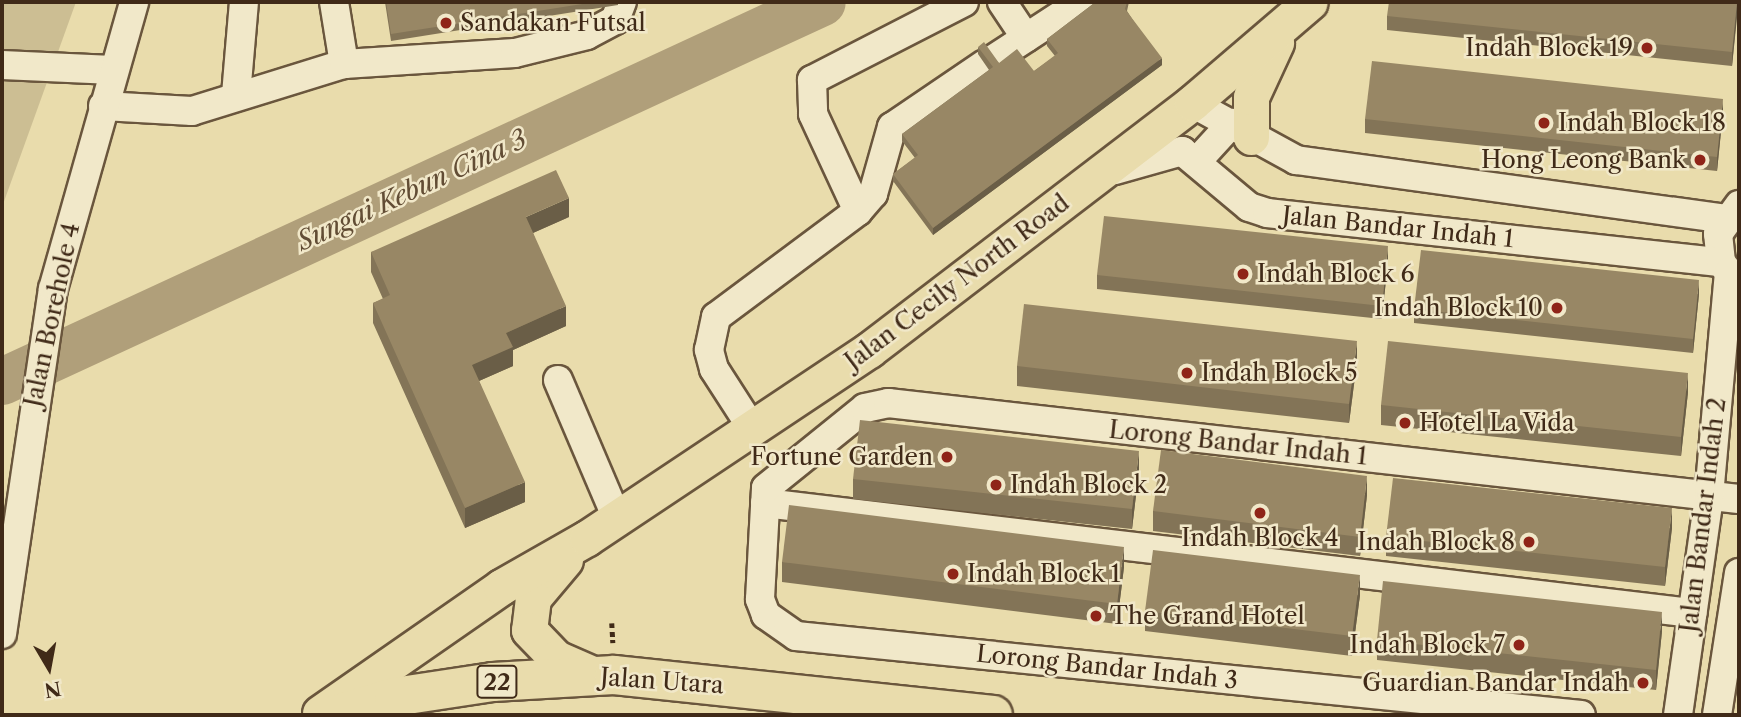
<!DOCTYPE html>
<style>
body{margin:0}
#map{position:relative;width:1741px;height:717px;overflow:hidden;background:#e9dcac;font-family:"Libre Caslon Text",serif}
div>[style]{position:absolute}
.green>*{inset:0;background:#ccbe93}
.river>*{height:47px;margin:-23.5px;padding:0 23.5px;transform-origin:23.5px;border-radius:23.5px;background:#b09f7a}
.path>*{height:4.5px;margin-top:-2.25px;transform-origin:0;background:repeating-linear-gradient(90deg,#402a18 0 5px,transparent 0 8.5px)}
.roads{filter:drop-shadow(2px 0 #6a563d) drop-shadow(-2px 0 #6a563d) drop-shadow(0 2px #6a563d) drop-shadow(0 -2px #6a563d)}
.minor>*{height:28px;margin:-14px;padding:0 14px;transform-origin:14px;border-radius:14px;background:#f1e8c9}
.major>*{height:35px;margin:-17.5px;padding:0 17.5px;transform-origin:17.5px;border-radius:17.5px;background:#e9dcac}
.highway>*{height:38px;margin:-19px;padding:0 19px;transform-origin:19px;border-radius:19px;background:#e9dcac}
.wall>*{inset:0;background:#837457}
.shaded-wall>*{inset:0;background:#6a5e47}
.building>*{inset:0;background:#988765}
.dots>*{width:19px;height:19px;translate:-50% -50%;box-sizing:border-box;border:4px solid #f1e8c9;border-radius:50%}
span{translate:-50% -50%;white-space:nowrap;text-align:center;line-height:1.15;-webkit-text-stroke:5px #f1e8c9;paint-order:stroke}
.shield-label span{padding:2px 5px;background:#f1e8c9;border:2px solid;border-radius:5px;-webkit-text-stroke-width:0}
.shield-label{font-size:23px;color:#402a18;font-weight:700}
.poi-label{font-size:24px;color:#402a18}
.left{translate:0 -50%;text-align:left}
.right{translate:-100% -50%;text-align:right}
.street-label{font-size:24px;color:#402a18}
.water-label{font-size:26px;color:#624d35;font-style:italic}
.frame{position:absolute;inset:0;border:4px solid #402a18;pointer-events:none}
.north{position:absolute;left:14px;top:633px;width:70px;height:70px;-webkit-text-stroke:5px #f1e8c9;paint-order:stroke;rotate:170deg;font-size:19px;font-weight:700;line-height:28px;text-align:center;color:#402a18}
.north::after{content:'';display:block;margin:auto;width:24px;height:32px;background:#402a18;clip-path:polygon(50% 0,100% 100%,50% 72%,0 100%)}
</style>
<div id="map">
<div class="green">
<div style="clip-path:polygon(2px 2px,76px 2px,2px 207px)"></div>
</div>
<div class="river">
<div style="left:2px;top:381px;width:903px;rotate:-24.81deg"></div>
</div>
<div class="path">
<div style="left:612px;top:623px;width:20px;rotate:87deg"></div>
</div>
<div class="roads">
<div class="minor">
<div style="left:334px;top:2px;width:63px;rotate:80.8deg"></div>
<div style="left:964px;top:2px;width:171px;rotate:152.8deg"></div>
<div style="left:812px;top:80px;width:34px;rotate:88deg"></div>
<div style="left:813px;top:114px;width:107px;rotate:65.1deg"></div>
<div style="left:858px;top:211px;width:23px;rotate:-49deg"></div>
<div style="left:873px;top:194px;width:70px;rotate:-74.2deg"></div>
<div style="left:892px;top:127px;width:112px;rotate:-34.1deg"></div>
<div style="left:1002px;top:2px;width:43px;rotate:56.3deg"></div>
<div style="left:992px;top:60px;width:106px;rotate:-33.1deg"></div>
<div style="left:2px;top:65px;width:111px;rotate:2.6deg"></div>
<div style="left:236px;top:95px;width:93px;rotate:-85.1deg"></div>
<div style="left:1192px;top:103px;width:119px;rotate:28.7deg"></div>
<div style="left:1296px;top:160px;width:432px;rotate:7.8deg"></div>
<div style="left:103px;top:106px;width:89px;rotate:3.2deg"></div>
<div style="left:192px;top:111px;width:159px;rotate:-17.2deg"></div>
<div style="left:344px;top:64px;width:171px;rotate:-3.7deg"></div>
<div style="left:515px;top:53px;width:74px;rotate:-14deg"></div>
<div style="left:587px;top:35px;width:32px;rotate:-28deg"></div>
<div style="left:615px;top:20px;width:19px;rotate:-69deg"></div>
<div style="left:1199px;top:159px;width:49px;rotate:-47.5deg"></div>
<div style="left:1115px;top:170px;width:70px;rotate:-15.8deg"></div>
<div style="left:1182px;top:151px;width:87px;rotate:39.9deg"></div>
<div style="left:1249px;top:207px;width:19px;rotate:18deg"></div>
<div style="left:1267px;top:213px;width:457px;rotate:6.2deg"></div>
<div style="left:1731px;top:275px;width:16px;rotate:-128deg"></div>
<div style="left:1721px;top:262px;width:28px;rotate:-96deg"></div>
<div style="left:1718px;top:234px;width:36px;rotate:-54deg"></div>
<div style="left:558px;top:380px;width:150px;rotate:66.9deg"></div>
<div style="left:752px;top:428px;width:70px;rotate:-122.8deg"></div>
<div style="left:714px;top:369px;width:20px;rotate:-105deg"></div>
<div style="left:709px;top:350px;width:34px;rotate:-78deg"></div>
<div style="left:716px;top:317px;width:177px;rotate:-36.7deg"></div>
<div style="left:765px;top:503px;width:934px;rotate:6.77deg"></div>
<div style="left:2px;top:634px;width:349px;rotate:-81.6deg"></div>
<div style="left:53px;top:289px;width:298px;rotate:-74.2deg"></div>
<div style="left:1581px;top:715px;width:789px;rotate:-174.25deg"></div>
<div style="left:796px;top:636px;width:37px;rotate:-145deg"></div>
<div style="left:766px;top:615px;width:17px;rotate:-111deg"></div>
<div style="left:760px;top:599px;width:111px;rotate:-86.9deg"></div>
<div style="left:766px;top:488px;width:127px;rotate:-38.9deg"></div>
<div style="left:865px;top:408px;width:24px;rotate:-12deg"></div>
<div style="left:888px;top:403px;width:856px;rotate:6.44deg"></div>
<div style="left:1678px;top:715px;width:221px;rotate:-81.9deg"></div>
<div style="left:1709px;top:496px;width:225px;rotate:-84.9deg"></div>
<div style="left:1717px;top:715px;width:144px;rotate:-81.2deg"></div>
</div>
<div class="major">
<div style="left:1251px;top:137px;width:40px;rotate:-90deg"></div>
<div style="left:1251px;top:97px;width:60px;rotate:-65.2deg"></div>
<div style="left:565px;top:560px;width:50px;rotate:130.1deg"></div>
<div style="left:533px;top:598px;width:32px;rotate:97deg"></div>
<div style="left:529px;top:630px;width:39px;rotate:46deg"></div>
<div style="left:556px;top:658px;width:45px;rotate:23.7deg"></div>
<div style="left:320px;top:713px;width:221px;rotate:-34.8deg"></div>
<div style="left:501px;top:587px;width:99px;rotate:-29.7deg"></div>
<div style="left:587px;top:538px;width:339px;rotate:-33.7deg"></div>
<div style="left:869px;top:350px;width:407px;rotate:-37.4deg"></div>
<div style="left:1192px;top:103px;width:155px;rotate:-40.6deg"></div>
</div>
<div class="highway">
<div style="left:334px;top:715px;width:63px;rotate:-16.7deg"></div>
<div style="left:394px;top:697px;width:100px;rotate:-8.6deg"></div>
<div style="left:493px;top:682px;width:121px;rotate:-3.3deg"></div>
<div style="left:614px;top:675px;width:381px;rotate:6deg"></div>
</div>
</div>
<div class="wall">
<div style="clip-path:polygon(385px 2px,618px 2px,618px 5px,391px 41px)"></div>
<div style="clip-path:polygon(1094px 2px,1129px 2px,1127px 11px,1162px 65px,933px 235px,893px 181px,893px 174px,915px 158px,902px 141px,902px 134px,989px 70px,978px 54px,978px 47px,999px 63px,1034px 71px,1055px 56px,1047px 46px,1047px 39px,1093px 4px)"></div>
<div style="clip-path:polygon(1738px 2px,1732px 66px,1387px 30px,1387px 16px)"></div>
<div style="clip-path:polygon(1723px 112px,1717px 171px,1365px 133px,1365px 119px)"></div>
<div style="clip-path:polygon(569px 217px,533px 233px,566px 326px,513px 350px,513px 366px,479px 381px,525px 502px,465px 528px,373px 323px,373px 303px,383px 299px,371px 272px,371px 252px)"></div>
<div style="clip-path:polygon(1388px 260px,1382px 319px,1097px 289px,1097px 275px)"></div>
<div style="clip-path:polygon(1699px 294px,1693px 353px,1414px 323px,1414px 309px)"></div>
<div style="clip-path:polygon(1357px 361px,1349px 423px,1017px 386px,1017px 366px)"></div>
<div style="clip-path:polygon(1688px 392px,1681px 456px,1381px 425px,1381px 405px)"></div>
<div style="clip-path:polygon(1139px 470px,1132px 529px,853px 499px,853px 479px)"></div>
<div style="clip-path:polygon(1367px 495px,1360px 556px,1153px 531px,1153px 511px)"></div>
<div style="clip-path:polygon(1672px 528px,1665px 586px,1386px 556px,1386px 537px)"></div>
<div style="clip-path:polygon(782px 562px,1124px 567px,1117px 624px,782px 582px)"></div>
<div style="clip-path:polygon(1360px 595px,1352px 656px,1145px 631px,1145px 611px)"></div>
<div style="clip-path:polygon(1662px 631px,1656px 690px,1377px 660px,1377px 640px)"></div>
</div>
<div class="shaded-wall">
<div style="clip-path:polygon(1737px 2px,1738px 8px,1732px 66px,1732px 52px)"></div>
<div style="clip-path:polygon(1162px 58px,1162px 65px,933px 235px,933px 228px)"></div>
<div style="clip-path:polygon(1723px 99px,1723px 112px,1717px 171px,1717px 157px)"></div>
<div style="clip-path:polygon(569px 198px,569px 217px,526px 236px,526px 217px)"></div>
<div style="clip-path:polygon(1388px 246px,1388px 260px,1382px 319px,1382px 306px)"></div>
<div style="clip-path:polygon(1699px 280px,1699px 294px,1693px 353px,1693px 339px)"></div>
<div style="clip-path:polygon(566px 306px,566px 326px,513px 350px,513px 366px,472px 384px,472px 365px,506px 333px)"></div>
<div style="clip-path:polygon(1357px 341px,1357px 361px,1349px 423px,1349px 404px)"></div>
<div style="clip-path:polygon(1688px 373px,1688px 392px,1681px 456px,1681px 437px)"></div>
<div style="clip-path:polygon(1139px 451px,1139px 470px,1132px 529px,1132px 509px)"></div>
<div style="clip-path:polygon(1367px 476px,1367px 495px,1360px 556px,1360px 537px)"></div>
<div style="clip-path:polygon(525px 482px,525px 502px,465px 528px,465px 508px)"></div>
<div style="clip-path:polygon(1672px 508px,1672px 528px,1665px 586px,1665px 567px)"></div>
<div style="clip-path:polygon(1124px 547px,1124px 567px,1117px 624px,1117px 604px)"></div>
<div style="clip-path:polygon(1360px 575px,1360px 595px,1352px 656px,1352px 636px)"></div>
<div style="clip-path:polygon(1662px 612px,1662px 631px,1656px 690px,1656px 670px)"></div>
</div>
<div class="building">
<div style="clip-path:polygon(386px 2px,595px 2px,391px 34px)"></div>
<div style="clip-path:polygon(1094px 2px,1127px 2px,1125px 9px,1162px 58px,933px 228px,893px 174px,918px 155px,902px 134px,993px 67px,978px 47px,984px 42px,999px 63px,1017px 49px,1034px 71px,1058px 53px,1047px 39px,1093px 4px)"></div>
<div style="clip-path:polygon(1389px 2px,1737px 2px,1732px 52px,1387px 16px)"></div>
<div style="clip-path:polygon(1372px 61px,1723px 99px,1717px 157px,1365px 119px)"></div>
<div style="clip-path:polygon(556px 170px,569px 198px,526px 217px,566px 306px,506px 333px,513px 347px,472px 365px,525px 482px,465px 508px,373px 303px,390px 295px,371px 252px)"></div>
<div style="clip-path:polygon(1104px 216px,1388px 246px,1382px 306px,1097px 275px)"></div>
<div style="clip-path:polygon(1421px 250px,1699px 280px,1693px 339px,1414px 309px)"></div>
<div style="clip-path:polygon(1024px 304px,1357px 341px,1349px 404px,1017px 366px)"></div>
<div style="clip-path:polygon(1388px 341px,1688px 373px,1681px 437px,1381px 405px)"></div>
<div style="clip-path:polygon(860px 420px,1139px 451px,1132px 509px,853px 479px)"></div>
<div style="clip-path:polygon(1161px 450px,1367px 476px,1360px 537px,1153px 511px)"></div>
<div style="clip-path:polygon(1393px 478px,1672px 508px,1665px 567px,1386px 537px)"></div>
<div style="clip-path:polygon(789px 505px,1124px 547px,1117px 604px,782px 562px)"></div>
<div style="clip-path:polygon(1153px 550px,1360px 575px,1352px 636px,1145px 611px)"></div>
<div style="clip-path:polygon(1383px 581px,1662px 612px,1656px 670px,1377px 640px)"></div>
</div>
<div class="dots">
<div style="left:446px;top:23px;background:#8f2418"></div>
<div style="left:1647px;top:48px;background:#8f2418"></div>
<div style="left:1544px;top:123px;background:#8f2418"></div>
<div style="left:1700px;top:160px;background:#8f2418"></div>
<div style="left:1243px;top:274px;background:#8f2418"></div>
<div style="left:1557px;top:308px;background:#8f2418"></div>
<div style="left:1187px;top:373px;background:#8f2418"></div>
<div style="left:1405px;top:423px;background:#8f2418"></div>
<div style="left:947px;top:457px;background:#8f2418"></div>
<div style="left:996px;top:485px;background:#8f2418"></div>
<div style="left:1260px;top:513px;background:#8f2418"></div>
<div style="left:1529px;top:542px;background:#8f2418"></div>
<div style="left:953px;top:574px;background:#8f2418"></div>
<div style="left:1096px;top:616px;background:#8f2418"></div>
<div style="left:1519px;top:645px;background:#8f2418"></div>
<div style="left:1643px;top:683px;background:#8f2418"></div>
</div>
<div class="shield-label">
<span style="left:497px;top:682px">22</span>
</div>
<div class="poi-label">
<span class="left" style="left:460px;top:23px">Sandakan Futsal</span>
<span class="right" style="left:1633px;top:48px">Indah Block 19</span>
<span class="left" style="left:1558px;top:123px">Indah Block 18</span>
<span class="right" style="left:1686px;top:160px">Hong Leong Bank</span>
<span class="left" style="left:1257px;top:274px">Indah Block 6</span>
<span class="right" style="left:1543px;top:308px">Indah Block 10</span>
<span class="left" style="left:1201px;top:373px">Indah Block 5</span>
<span class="left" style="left:1419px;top:423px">Hotel La Vida</span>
<span class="right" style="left:933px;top:457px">Fortune Garden</span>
<span class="left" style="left:1010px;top:485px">Indah Block 2</span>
<span style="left:1260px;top:538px">Indah Block 4</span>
<span class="right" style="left:1515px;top:542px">Indah Block 8</span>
<span class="left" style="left:967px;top:574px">Indah Block 1</span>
<span class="left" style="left:1110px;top:616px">The Grand Hotel</span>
<span class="right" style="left:1505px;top:645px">Indah Block 7</span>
<span class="right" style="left:1629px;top:683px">Guardian Bandar Indah</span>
</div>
<div class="street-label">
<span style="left:1398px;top:227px;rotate:6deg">Jalan Bandar Indah 1</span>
<span style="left:957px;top:282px;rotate:-37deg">Jalan Cecily North Road</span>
<span style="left:52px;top:315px;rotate:-78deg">Jalan Borehole 4</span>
<span style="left:1238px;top:443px;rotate:6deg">Lorong Bandar Indah 1</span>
<span style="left:1703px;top:515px;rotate:-83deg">Jalan Bandar Indah 2</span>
<span style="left:1107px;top:667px;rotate:6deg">Lorong Bandar Indah 3</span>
<span style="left:662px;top:681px;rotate:4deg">Jalan Utara</span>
</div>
<div class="water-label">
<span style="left:412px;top:191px;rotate:-25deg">Sungai Kebun Cina 3</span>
</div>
<div class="frame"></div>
<div class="north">N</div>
</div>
